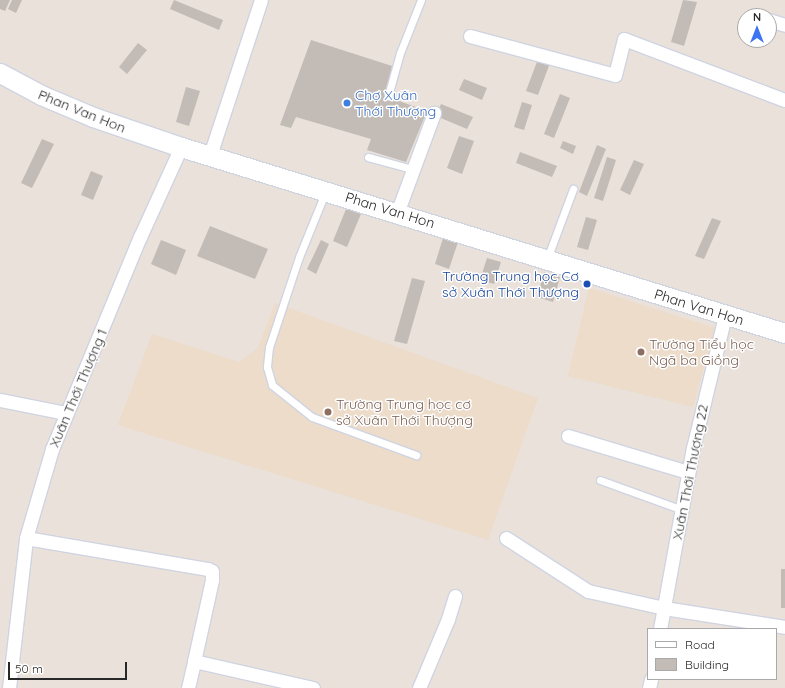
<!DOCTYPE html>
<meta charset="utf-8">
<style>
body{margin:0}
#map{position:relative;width:785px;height:688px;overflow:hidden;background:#eae1da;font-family:Quicksand,sans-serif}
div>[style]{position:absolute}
.education>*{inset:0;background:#ecdcc9}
.building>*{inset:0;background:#c2bbb6}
.roads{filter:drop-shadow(1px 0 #cfd4e1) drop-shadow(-1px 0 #cfd4e1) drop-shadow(0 1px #cfd4e1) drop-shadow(0 -1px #cfd4e1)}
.service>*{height:7px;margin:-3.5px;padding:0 3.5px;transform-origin:3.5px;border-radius:3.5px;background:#fff}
.minor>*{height:13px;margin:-6.5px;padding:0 6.5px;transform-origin:6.5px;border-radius:6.5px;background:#fff}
.secondary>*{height:19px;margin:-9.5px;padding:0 9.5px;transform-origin:9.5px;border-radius:9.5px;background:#fff}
.dots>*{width:11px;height:11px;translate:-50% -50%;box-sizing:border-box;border:2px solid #fff;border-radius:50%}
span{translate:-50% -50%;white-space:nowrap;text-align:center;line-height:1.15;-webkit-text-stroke:3px #fff;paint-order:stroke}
.shop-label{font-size:14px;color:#366cbe}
.left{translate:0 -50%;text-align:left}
.street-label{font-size:14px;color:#282828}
.transit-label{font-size:14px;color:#164399}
.right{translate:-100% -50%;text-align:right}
.education-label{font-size:14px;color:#785e54}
.legend{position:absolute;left:647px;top:628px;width:130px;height:52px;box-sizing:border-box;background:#fff;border:1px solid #a9a9a9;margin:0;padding:5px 7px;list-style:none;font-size:12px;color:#282828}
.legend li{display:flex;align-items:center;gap:8px;height:20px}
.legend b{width:20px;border:1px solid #a9a9a9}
.north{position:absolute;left:737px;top:8px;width:40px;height:40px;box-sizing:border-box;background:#fff;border:1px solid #a9a9a9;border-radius:50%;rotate:0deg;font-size:11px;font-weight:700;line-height:16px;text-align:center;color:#282828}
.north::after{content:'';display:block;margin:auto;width:14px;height:18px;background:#3c74f4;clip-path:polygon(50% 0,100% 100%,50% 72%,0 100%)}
.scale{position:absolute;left:8px;top:662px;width:119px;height:18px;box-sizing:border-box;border:2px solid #282828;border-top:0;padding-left:5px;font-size:12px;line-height:14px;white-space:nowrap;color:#282828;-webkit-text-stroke:3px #fff;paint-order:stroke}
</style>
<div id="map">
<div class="education">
<div style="clip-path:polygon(589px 288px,715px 328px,693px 407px,568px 376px)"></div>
<div style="clip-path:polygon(275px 303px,538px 398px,488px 540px,118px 425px,152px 334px,239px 362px,258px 348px)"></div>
</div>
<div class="building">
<div style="clip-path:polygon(0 0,10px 0,5px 11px,0 9px)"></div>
<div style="clip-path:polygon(12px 0,22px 0,16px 13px,8px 9px)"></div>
<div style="clip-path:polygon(174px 0,223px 20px,219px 30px,170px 9px)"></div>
<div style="clip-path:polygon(683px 0,697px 2px,684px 46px,671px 42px)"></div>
<div style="clip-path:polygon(311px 40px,392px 66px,385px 96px,427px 111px,406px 162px,367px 150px,371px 139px,296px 117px,291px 128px,280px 125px)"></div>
<div style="clip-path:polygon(138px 43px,147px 50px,127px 74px,119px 67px)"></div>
<div style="clip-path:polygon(538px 59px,550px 63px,538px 95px,526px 91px)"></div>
<div style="clip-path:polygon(464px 79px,487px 88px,482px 100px,459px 90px)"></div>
<div style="clip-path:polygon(186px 87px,200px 91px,189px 126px,176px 122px)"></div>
<div style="clip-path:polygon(560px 94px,570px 98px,554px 138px,544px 134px)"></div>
<div style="clip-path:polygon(522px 102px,532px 105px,524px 130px,514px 127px)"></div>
<div style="clip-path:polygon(441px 104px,473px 117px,467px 129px,436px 116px)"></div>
<div style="clip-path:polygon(459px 136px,474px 141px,462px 174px,447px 168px)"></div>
<div style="clip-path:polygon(42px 139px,54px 144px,32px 188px,21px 183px)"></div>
<div style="clip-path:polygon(563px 141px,576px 146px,573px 154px,560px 148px)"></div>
<div style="clip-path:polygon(597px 145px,606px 149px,587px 196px,579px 192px)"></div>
<div style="clip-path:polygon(520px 152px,557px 166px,552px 177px,516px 163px)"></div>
<div style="clip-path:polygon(607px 157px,616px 160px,603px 201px,594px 198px)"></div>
<div style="clip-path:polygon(634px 160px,644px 164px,630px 195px,620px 190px)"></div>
<div style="clip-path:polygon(91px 171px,103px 176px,93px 200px,81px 195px)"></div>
<div style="clip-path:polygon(346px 209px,361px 214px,347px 247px,333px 241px)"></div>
<div style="clip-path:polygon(586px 217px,597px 220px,588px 250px,577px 247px)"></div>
<div style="clip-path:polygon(712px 218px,721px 221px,704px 259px,695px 256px)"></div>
<div style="clip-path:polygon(210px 226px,268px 249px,255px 279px,197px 256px)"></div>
<div style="clip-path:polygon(443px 238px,458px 242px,449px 269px,435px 264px)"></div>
<div style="clip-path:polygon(161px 240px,186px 250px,176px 275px,151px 264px)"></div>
<div style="clip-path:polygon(321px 240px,329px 244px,316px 274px,307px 269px)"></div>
<div style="clip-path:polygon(487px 258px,501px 262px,494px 284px,480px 280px)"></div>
<div style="clip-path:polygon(544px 272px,560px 277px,553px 302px,537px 297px)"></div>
<div style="clip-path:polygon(412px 278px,425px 281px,407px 344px,394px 341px)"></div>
<div style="clip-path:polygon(781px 569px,785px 569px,785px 608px,781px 608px)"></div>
</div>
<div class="roads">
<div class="service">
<div style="left:388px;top:96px;width:45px;rotate:-74.4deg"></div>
<div style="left:400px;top:53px;width:57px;rotate:-68.4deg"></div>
<div style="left:368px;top:157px;width:46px;rotate:15.3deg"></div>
<div style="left:325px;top:193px;width:69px;rotate:112.1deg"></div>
<div style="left:299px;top:257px;width:95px;rotate:108.4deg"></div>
<div style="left:269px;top:347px;width:20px;rotate:96deg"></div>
<div style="left:267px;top:367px;width:19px;rotate:74deg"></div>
<div style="left:272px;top:385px;width:51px;rotate:38.7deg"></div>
<div style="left:312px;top:417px;width:111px;rotate:20.1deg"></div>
<div style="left:547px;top:259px;width:75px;rotate:-69.6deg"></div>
<div style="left:600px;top:480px;width:88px;rotate:19.9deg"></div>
</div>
<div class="minor">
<div style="left:769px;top:20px;width:17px;rotate:17deg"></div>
<div style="left:470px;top:36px;width:150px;rotate:15.1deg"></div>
<div style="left:615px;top:75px;width:37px;rotate:-76deg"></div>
<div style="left:624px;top:39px;width:172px;rotate:20.8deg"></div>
<div style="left:210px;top:155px;width:163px;rotate:-71.8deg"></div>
<div style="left:397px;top:213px;width:107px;rotate:-69.7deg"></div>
<div style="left:0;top:400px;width:66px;rotate:11.3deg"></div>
<div style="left:568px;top:436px;width:125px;rotate:16.7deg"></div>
<div style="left:26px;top:538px;width:185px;rotate:9.7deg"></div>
<div style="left:208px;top:569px;width:4px;rotate:27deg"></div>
<div style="left:212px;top:571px;width:9px;rotate:90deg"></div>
<div style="left:212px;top:580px;width:83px;rotate:102.5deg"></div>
<div style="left:194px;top:661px;width:122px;rotate:12.8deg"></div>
<div style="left:506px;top:538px;width:98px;rotate:32.9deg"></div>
<div style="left:588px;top:591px;width:78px;rotate:12.6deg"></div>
<div style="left:664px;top:608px;width:122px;rotate:8.9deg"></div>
<div style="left:660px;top:629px;width:184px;rotate:-79.7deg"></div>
<div style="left:693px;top:448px;width:136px;rotate:-76.4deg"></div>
<div style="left:9px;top:688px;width:151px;rotate:-83.5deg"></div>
<div style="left:26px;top:538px;width:93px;rotate:-73.7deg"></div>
<div style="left:52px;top:449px;width:230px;rotate:-67.5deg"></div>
<div style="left:140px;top:237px;width:99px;rotate:-65.5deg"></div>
<div style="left:188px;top:688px;width:28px;rotate:-77deg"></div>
<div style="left:419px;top:688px;width:75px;rotate:-67.2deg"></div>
<div style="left:448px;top:619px;width:24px;rotate:-73deg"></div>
<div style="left:649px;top:688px;width:9px;rotate:-77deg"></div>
</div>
<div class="secondary">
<div style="left:0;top:73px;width:47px;rotate:28.2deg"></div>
<div style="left:41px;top:95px;width:56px;rotate:22.9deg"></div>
<div style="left:93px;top:117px;width:93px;rotate:18.8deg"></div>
<div style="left:181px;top:147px;width:632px;rotate:17.12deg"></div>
</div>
</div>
<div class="dots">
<div style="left:347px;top:103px;background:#3f7fe0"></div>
<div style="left:587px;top:284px;background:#1a4fb4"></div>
<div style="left:641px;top:352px;background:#8d6e63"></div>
<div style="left:328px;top:412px;background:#8d6e63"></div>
</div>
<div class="shop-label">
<span class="left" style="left:355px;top:103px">Chợ Xuân<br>Thới Thượng</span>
</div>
<div class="street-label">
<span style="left:82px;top:111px;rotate:22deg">Phan Van Hon</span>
<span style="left:390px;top:210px;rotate:17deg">Phan Van Hon</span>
<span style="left:699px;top:307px;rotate:17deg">Phan Van Hon</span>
<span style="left:78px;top:388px;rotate:-67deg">Xuân Thới Thượng 1</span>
<span style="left:690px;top:472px;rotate:-79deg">Xuân Thới Thượng 22</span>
</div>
<div class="transit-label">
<span class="right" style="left:579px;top:284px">Trường Trung học Cơ<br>sở Xuân Thới Thượng</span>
</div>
<div class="education-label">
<span class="left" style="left:649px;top:352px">Trường Tiểu học<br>Ngã ba Giồng</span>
<span class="left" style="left:336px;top:412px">Trường Trung học cơ<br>sở Xuân Thới Thượng</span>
</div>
<ul class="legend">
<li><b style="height:5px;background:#fff"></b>Road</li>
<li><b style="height:11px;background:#c2bbb6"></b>Building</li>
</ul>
<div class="north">N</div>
<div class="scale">50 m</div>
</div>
